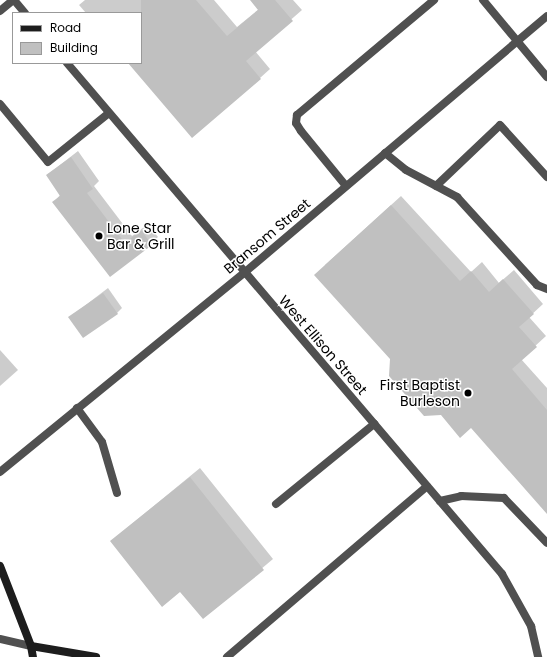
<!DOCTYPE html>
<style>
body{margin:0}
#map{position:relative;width:547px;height:657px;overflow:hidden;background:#fff;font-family:Poppins,sans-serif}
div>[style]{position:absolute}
.shadow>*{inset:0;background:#0003}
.building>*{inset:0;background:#c0c0c0}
.lane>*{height:8px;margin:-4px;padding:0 4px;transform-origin:4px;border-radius:4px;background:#505050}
.street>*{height:8px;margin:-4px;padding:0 4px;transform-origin:4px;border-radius:4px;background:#505050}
.secondary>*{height:8px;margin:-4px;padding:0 4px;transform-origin:4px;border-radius:4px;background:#1d1d1d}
.dots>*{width:11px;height:11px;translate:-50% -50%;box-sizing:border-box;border:2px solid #fff;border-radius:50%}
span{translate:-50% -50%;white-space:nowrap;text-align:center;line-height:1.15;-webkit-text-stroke:3px #fff;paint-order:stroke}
.poi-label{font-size:14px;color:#000}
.left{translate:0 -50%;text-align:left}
.right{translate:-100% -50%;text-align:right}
.street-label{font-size:14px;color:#000}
.legend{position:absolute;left:12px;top:12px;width:130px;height:52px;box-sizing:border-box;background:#fff;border:1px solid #999;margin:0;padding:5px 7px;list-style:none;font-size:12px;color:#000}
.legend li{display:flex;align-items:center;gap:8px;height:20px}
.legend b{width:20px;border:1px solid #999}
</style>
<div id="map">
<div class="shadow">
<div style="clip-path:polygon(85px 0,214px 0,237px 27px,259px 9px,251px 0,293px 0,302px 10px,255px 51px,270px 69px,260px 78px,129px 63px,141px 63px,141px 13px,86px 13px,79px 5px)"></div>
<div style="clip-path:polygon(78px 151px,99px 181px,94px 186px,132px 236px,148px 224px,158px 237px,110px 276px,54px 202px,61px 194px,47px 175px)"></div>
<div style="clip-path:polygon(401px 196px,471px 272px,482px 262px,499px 283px,514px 270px,543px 304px,529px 317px,546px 336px,521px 359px,547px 388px,547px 513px,471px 426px,441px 414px,391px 358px,325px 265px)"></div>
<div style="clip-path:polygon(108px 288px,122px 308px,117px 313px,70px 317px)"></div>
<div style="clip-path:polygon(0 350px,18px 370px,0 386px)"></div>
<div style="clip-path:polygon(200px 468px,273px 559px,203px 618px,181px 590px,111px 541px)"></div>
</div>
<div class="building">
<div style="clip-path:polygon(141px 0,196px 0,227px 36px,258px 10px,250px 0,275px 0,293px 21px,246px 61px,261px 79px,192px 138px,128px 63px,141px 63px)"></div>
<div style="clip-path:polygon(71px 157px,93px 189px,87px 193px,125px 243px,141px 230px,152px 245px,110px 277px,52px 202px,60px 196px,46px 175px)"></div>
<div style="clip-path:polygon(391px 205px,460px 281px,471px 271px,489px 292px,503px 279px,534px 314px,519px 327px,537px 347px,512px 369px,547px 410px,547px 514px,471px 428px,460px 438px,441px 415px,424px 416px,389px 376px,390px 359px,314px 275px)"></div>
<div style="clip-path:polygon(103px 293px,118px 314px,83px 338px,68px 317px)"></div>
<div style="clip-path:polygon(190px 477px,264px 570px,203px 619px,180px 592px,162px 607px,110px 541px)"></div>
</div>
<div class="lane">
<div style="left:0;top:104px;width:75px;rotate:50.4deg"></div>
<div style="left:48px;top:162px;width:78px;rotate:-38.8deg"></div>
<div style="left:385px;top:153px;width:27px;rotate:39deg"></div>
<div style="left:406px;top:170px;width:58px;rotate:27.9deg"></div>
<div style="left:457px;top:197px;width:119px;rotate:47.7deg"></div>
<div style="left:537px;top:285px;width:11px;rotate:22deg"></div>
<div style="left:346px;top:186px;width:71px;rotate:-129.3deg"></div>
<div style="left:301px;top:131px;width:9px;rotate:-122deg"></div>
<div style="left:296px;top:123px;width:8px;rotate:-83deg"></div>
<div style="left:297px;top:115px;width:179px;rotate:-40deg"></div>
<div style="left:436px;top:186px;width:88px;rotate:-43.6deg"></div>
<div style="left:500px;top:125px;width:70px;rotate:47.9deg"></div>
<div style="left:77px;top:408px;width:42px;rotate:53.7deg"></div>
<div style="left:102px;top:442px;width:53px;rotate:73.6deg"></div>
<div style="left:440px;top:501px;width:22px;rotate:-13deg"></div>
<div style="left:461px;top:496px;width:43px;rotate:2.7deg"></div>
<div style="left:504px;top:498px;width:62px;rotate:46.3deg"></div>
<div style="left:276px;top:504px;width:127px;rotate:-39.2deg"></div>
<div style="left:227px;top:657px;width:263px;rotate:-40.5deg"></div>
</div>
<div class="street">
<div style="left:14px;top:0;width:17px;rotate:50deg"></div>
<div style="left:483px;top:0;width:100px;rotate:50.3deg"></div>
<div style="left:0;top:11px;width:17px;rotate:-40deg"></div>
<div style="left:67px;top:63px;width:671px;rotate:49.59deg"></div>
<div style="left:502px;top:574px;width:60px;rotate:60.9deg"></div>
<div style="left:531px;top:626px;width:32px;rotate:77deg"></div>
<div style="left:0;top:472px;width:315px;rotate:-39.2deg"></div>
<div style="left:244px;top:273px;width:397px;rotate:-40.3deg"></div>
<div style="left:0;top:639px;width:32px;rotate:13deg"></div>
</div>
<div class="secondary">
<div style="left:0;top:566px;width:86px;rotate:68.8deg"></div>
<div style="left:31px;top:646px;width:11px;rotate:80deg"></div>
<div style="left:31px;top:646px;width:66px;rotate:9.6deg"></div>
</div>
<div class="dots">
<div style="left:99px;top:236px;background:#000"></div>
<div style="left:468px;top:393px;background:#000"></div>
</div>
<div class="poi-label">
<span class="left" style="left:107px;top:236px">Lone Star<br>Bar &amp; Grill</span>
<span class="right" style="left:460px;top:393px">First Baptist<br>Burleson</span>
</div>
<div class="street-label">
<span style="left:267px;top:236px;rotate:-40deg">Bransom Street</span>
<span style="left:323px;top:345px;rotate:49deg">West Ellison Street</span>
</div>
<ul class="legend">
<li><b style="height:5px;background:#1d1d1d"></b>Road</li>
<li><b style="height:11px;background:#c0c0c0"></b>Building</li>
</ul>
</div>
